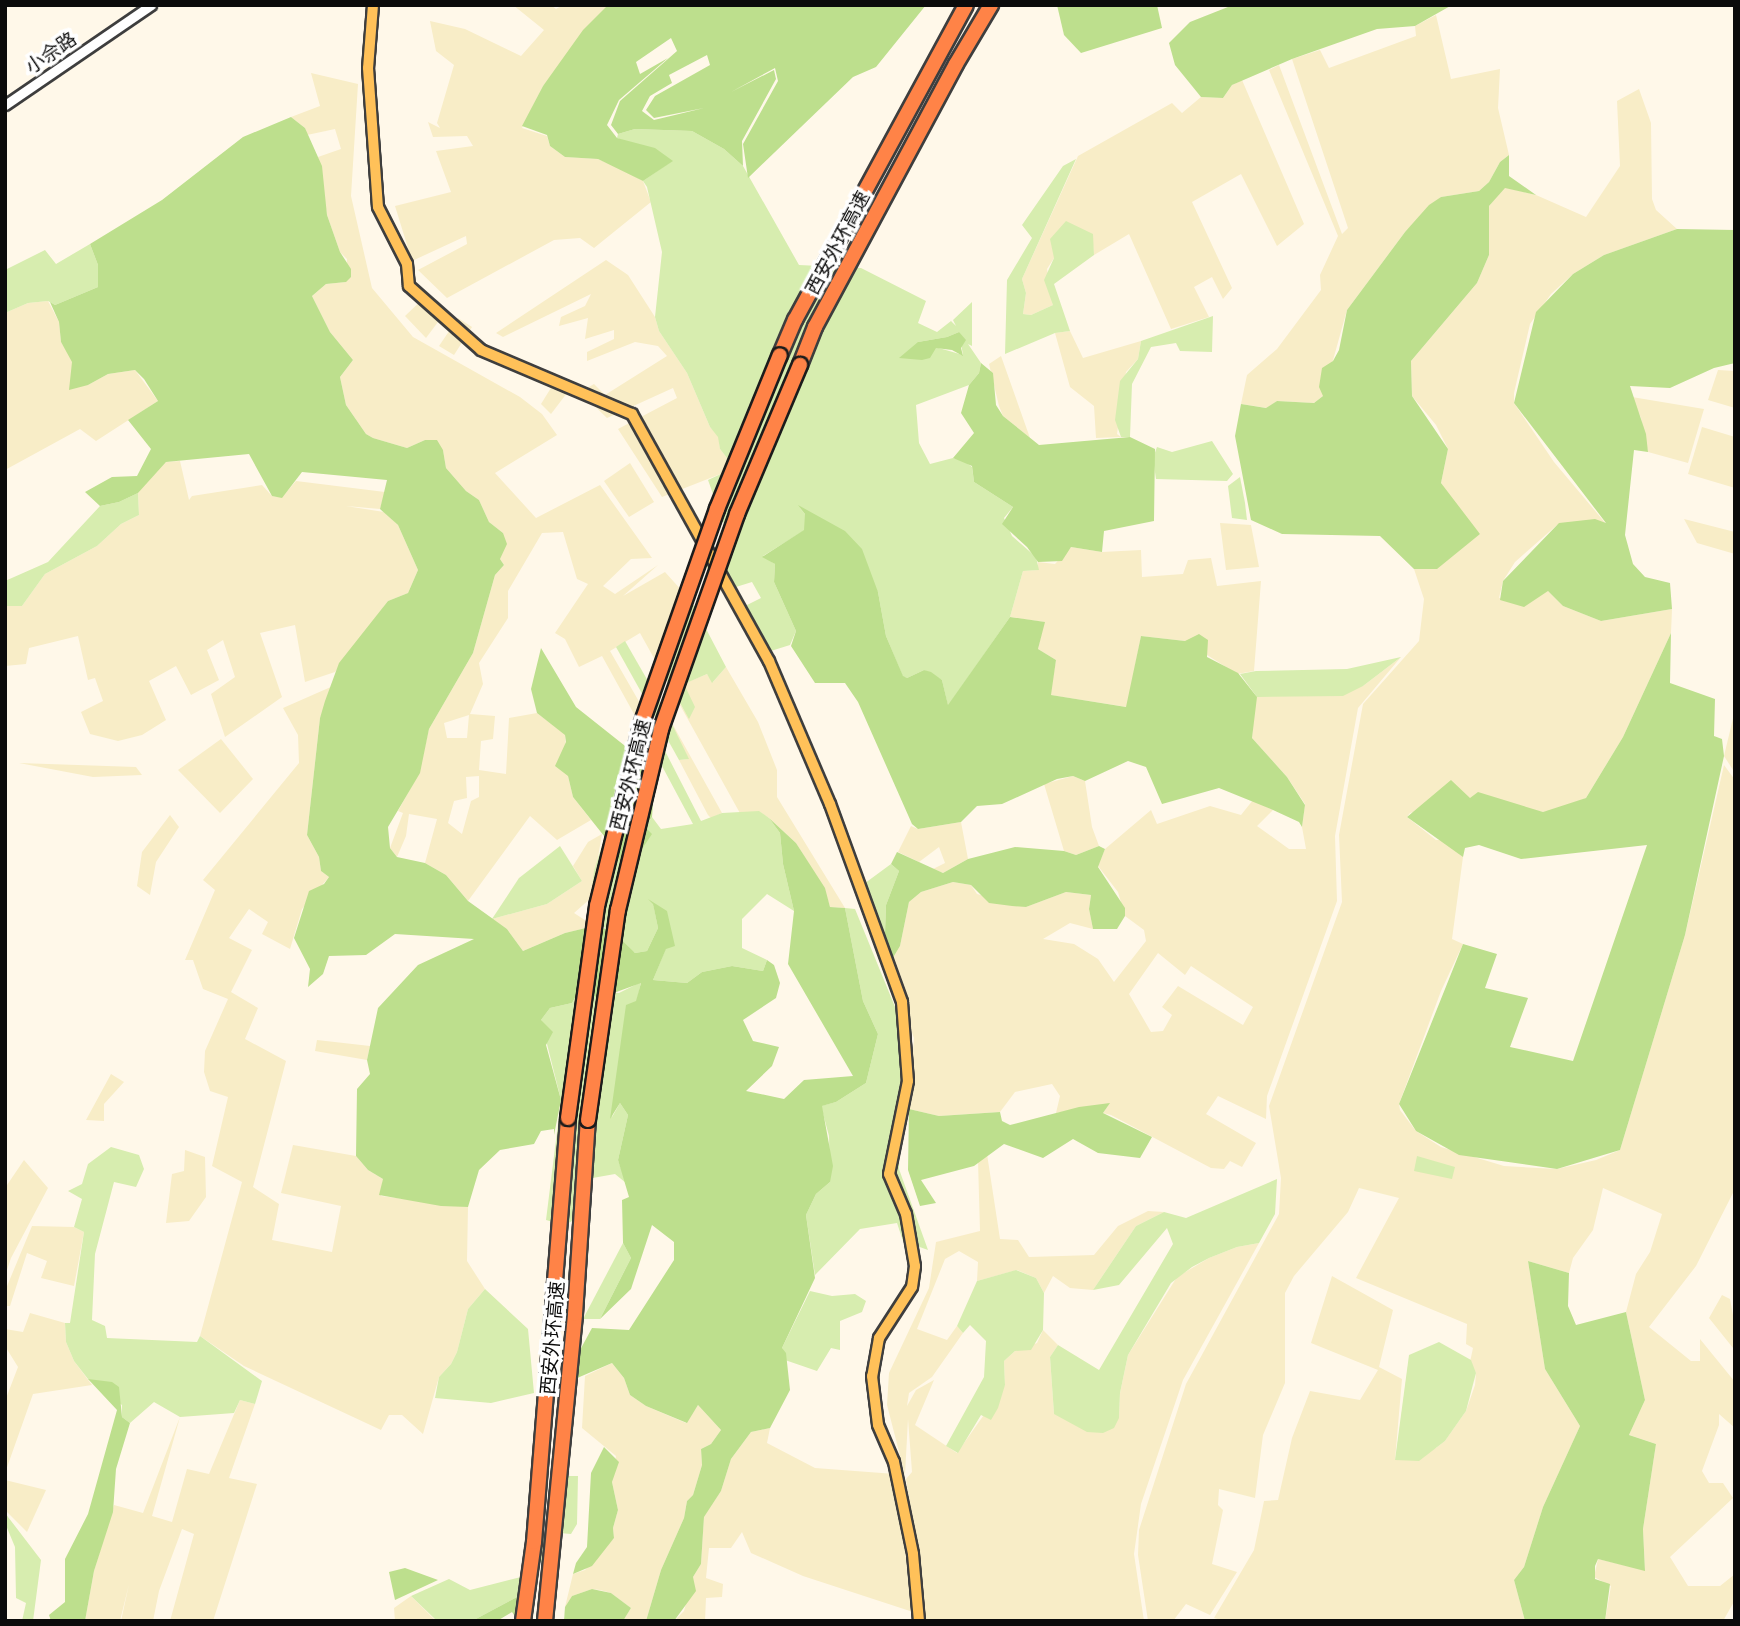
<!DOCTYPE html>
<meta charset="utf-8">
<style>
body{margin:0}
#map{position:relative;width:1740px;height:1626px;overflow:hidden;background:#fff8e9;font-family:"Source Serif 4","Noto Sans SC",serif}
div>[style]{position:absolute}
.farmland>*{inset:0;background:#f8edc7}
.green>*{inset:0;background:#d7edaf}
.forest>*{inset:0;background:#bddf8d}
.roads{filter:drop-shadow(2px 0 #3e3e3e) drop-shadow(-2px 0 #3e3e3e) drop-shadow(0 2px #3e3e3e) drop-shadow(0 -2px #3e3e3e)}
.tertiary>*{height:9px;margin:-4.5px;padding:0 4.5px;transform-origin:4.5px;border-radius:4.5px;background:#fff}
.primary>*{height:10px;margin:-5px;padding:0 5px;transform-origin:5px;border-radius:5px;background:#ffc159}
.motorway>*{height:14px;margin:-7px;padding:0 7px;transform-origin:7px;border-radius:7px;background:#ff8347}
.bridges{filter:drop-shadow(2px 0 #1c1c1c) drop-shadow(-2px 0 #1c1c1c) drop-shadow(0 2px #1c1c1c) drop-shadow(0 -2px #1c1c1c)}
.motorway-bridge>*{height:14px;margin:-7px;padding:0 7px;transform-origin:7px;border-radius:7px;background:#ff8347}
span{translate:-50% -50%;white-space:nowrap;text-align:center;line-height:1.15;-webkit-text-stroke:7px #fff;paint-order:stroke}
.street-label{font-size:19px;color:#0b0b0b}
.frame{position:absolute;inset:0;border:7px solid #0b0b0b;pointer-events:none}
</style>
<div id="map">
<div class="farmland">
<div style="clip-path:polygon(513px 5px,551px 5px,556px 9px,563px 5px,608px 5px,543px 86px,522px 128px,547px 136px,550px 146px,565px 157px,598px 159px,622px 169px,643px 181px,651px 202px,594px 248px,580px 238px,554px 240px,447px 298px,418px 270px,467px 244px,466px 236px,412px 261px,395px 206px,451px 192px,436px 151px,473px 146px,467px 136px,433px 137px,428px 122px,440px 128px,437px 123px,454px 65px,436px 51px,430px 21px,465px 29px,521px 56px,544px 30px)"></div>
<div style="clip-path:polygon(1436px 15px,1451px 79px,1500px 69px,1498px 108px,1509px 155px,1500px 162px,1489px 182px,1479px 191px,1441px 197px,1405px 232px,1347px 310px,1323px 396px,1314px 403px,1277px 401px,1267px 408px,1241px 404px,1247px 375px,1277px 349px,1321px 290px,1320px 275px,1338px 236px,1269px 70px,1279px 65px,1342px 234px,1348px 228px,1292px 59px,1320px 50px,1329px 68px,1416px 36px,1415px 26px)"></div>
<div style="clip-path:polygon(evenodd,311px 73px,358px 84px,351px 196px,372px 288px,413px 337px,520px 397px,542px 414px,557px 435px,495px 473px,536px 518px,600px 485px,652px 558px,631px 559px,603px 586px,615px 594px,658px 565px,623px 596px,665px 572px,692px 602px,671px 632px,679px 702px,689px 718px,683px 684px,707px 674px,713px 682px,726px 667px,758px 722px,777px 770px,777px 797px,845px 908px,830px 907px,824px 888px,796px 843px,769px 818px,759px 812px,741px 815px,640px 633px,610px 651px,645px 712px,639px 723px,602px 656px,579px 667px,565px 639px,555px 633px,588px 584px,577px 579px,563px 532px,542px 533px,508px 591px,508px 618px,479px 663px,483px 684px,470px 714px,495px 716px,493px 739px,481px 741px,479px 770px,506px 774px,509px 718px,537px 713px,565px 734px,568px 776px,573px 797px,591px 820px,557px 840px,530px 816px,468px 901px,446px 875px,425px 863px,437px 819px,409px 814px,406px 836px,397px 857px,390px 848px,403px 813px,398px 811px,419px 773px,429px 729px,473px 653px,495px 575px,504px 565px,500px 559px,503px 533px,489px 522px,479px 500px,466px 491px,446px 468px,443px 450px,425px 440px,407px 448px,373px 438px,366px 434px,346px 405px,340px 377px,353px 360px,330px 332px,312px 296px,326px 284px,346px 282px,347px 259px,340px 252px,327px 215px,318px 157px,341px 149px,335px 129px,307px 135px,305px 128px,291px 117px,320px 106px,311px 73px,469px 715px,467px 738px,447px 738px,444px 723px,469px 715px,311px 73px,479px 776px,479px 797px,471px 801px,462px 834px,448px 823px,454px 801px,467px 798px,466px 777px,479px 776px)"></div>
<div style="clip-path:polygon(1242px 80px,1304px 224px,1277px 246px,1241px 174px,1192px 202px,1232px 288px,1223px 299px,1212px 277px,1194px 287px,1209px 317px,1171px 329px,1129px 234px,1094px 255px,1092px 234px,1054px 258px,1047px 269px,1053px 305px,1031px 315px,1023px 314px,1026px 293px,1022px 279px,1078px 156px,1172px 103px,1182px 113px,1201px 97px,1223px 98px,1232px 85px)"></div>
<div style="clip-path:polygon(1639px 89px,1651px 123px,1652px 199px,1656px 210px,1677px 229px,1604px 255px,1573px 274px,1551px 294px,1530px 324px,1514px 393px,1514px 403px,1554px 462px,1607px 525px,1557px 525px,1515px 562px,1503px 581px,1499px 598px,1548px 591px,1563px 606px,1601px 621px,1672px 609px,1671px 633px,1623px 737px,1586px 798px,1562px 809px,1543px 812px,1473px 798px,1410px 813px,1407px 817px,1436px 840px,1445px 840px,1463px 857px,1452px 939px,1463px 944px,1441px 991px,1399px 1104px,1400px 1110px,1416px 1131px,1441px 1147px,1504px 1166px,1557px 1169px,1596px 1160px,1620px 1150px,1685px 935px,1724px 765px,1735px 780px,1735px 1189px,1696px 1266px,1649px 1327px,1691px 1361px,1700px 1361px,1700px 1339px,1735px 1382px,1735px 1428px,1719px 1414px,1719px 1425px,1702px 1471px,1709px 1483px,1723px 1483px,1733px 1498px,1670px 1557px,1688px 1586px,1720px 1586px,1735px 1574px,1735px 1600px,1723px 1621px,1605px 1621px,1611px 1586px,1594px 1577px,1598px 1559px,1645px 1570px,1643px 1529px,1656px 1444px,1629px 1435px,1645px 1400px,1626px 1312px,1636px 1274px,1650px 1252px,1662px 1214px,1603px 1188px,1593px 1230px,1573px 1258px,1569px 1273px,1528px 1261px,1545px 1369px,1580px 1426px,1543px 1507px,1524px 1567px,1514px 1580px,1525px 1621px,1224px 1621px,1214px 1618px,1254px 1550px,1264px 1501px,1278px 1500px,1292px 1438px,1310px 1391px,1360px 1400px,1378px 1370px,1311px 1343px,1332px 1276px,1393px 1310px,1379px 1367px,1402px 1379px,1395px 1460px,1436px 1448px,1445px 1441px,1466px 1411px,1475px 1385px,1476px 1373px,1470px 1362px,1473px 1348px,1466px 1344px,1467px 1324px,1356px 1278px,1399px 1198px,1359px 1188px,1348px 1212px,1294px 1276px,1285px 1293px,1285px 1383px,1263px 1435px,1255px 1498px,1219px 1489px,1218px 1505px,1223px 1510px,1212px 1564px,1237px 1572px,1210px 1615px,1186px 1604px,1173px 1621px,1148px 1621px,1138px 1555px,1139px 1530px,1186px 1384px,1279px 1214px,1281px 1178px,1269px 1106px,1342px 902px,1339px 835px,1363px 704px,1419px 641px,1424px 599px,1414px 569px,1428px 566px,1480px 534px,1452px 505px,1441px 483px,1448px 449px,1436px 425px,1412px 396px,1411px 361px,1477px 283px,1489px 255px,1489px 206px,1504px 187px,1536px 195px,1586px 217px,1620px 166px,1617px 101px)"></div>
<div style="clip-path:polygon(606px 260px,628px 275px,655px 317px,659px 331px,687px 373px,710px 427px,719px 437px,720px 449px,727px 458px,723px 473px,662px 497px,618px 429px,677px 398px,673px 388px,607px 418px,580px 392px,594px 384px,605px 395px,667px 356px,658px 346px,635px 342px,587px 361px,587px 352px,614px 339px,614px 330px,585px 339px,588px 318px,559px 326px,561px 317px,585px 306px,591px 294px,503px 337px,496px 333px)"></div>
<div style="clip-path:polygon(428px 294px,447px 310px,426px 338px,405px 316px)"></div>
<div style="clip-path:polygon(48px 301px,59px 322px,61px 342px,88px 385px,108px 374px,135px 370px,158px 401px,96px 441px,80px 429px,5px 470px,5px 313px,28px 303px)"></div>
<div style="clip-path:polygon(458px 318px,472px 327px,454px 355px,439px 346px)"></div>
<div style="clip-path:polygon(1070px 331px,1083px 358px,1141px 341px,1138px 359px,1126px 372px,1117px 434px,1121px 437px,1096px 438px,1094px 406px,1070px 387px,1055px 333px)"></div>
<div style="clip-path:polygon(1001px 356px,1030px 438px,1003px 416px,999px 406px,989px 364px)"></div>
<div style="clip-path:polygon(1718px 370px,1735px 371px,1735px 408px,1708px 400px)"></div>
<div style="clip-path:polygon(554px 383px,567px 393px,551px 414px,541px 404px)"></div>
<div style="clip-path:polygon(1632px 397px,1704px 409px,1688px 463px,1648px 452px,1641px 418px)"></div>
<div style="clip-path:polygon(1702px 427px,1735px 437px,1735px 488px,1688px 474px)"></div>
<div style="clip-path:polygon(180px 461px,189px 500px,192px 496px,262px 485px,272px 496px,282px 497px,296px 481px,385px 492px,380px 509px,346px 506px,384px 512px,398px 525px,418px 570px,408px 593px,388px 601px,335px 672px,305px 682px,295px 625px,260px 633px,282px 697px,225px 737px,211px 694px,235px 677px,223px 640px,207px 650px,219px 680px,191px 695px,176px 666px,149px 681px,166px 720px,142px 735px,118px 741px,90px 734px,81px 712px,103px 701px,95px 678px,88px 680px,78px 636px,29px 648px,26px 664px,5px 666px,5px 606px,22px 606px,45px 574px,97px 546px,121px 524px,139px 515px,138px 493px,152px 474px,166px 462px)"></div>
<div style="clip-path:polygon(630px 463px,654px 502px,629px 517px,604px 481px)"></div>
<div style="clip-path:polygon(1684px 519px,1735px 532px,1735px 554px,1697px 543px)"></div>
<div style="clip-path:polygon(1220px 523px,1251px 525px,1259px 567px,1226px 570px)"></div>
<div style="clip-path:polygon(1071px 547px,1102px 552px,1141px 550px,1142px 577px,1183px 574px,1188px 560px,1211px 558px,1217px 586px,1261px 581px,1254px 671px,1237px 674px,1185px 641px,1141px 636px,1127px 707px,1050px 695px,1056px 660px,1038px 649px,1044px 622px,1010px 617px,1023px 571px,1038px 570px,1038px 562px,1055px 564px)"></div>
<div style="clip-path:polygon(evenodd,1401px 657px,1358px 708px,1335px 836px,1337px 901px,1267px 1096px,1266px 1119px,1218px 1096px,1206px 1114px,1256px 1143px,1242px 1167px,1230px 1161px,1224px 1169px,1211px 1168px,1111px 1115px,1103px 1113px,1109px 1104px,1056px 1113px,1060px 1096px,1052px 1084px,1015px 1092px,1000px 1112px,939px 1116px,909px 1109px,914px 1038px,888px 966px,900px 946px,909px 902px,921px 892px,953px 882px,971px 885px,977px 894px,1026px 907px,1066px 892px,1091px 895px,1089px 909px,1093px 929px,1070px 923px,1043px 939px,1074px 944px,1098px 959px,1114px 982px,1146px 941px,1144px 930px,1125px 916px,1118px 892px,1098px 866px,1105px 849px,1151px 810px,1157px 824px,1210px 806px,1241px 815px,1253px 800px,1273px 810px,1257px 826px,1289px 849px,1306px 849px,1302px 827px,1305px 804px,1287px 777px,1252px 738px,1255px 696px,1363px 686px,1401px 657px,1158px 953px,1185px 975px,1191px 966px,1253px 1007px,1243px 1025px,1178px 986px,1162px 1007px,1172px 1015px,1163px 1031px,1151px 1032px,1129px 994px,1158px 953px)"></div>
<div style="clip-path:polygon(333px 686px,320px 718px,307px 835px,319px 857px,321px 871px,329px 877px,302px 909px,290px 949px,262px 934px,268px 922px,249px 909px,229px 938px,252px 950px,231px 992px,258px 1008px,245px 1039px,286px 1061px,253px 1187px,279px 1204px,272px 1240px,332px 1252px,341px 1206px,281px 1193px,293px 1145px,356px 1156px,368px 1170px,383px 1179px,381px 1196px,468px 1207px,467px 1261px,485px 1289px,468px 1309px,457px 1352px,451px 1364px,439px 1377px,423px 1434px,402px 1415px,389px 1415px,381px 1430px,244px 1366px,200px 1336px,242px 1182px,212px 1166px,228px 1097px,210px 1091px,204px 1072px,205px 1051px,228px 999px,203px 989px,193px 960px,185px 960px,215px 890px,203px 880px,299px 763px,298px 735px,283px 708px)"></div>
<div style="clip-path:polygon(1735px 710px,1735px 773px,1724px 756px)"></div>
<div style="clip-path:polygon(668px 716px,722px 813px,711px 818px,708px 815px,679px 760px,688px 759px)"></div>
<div style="clip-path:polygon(221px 739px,253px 779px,220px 813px,178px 770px)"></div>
<div style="clip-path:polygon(19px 763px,136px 767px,142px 775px,93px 777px)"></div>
<div style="clip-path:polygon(1073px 776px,1085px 781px,1092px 827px,1099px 846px,1076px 855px,1064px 851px,1044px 784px)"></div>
<div style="clip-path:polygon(170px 815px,179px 827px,156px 862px,150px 895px,137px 886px,142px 852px)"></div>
<div style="clip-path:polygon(961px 822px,968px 859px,943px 873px,933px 869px,945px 863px,939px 847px,919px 862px,898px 852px,911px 826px,918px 829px)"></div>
<div style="clip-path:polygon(602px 834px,591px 898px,574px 913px,594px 926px,565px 933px,523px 951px,507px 929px,492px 919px,547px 904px,582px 881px,573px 866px,588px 842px)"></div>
<div style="clip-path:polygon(317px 1040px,370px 1046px,367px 1060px,315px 1051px)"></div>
<div style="clip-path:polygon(111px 1074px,124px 1082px,104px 1104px,104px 1121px,86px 1120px)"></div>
<div style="clip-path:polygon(185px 1150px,205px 1157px,206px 1197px,189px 1221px,166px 1223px,172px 1174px,184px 1171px)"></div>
<div style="clip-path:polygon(987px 1154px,1000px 1239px,1018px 1240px,1029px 1257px,1094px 1255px,1118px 1226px,1148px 1211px,1164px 1212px,1136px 1226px,1093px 1290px,1070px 1288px,1053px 1276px,1044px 1293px,1036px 1278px,1017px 1270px,977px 1281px,978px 1262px,959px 1251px,945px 1259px,917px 1329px,947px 1340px,957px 1326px,963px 1333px,932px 1377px,909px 1393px,907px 1406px,916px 1390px,934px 1380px,915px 1425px,957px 1453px,1005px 1385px,1004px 1361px,1015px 1351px,1037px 1343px,1043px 1330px,1058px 1345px,1050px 1357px,1054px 1414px,1119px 1418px,1120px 1393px,1128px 1355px,1177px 1277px,1209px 1258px,1237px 1247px,1259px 1243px,1183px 1380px,1141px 1504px,1134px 1554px,1144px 1621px,924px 1621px,922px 1586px,906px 1479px,912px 1472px,908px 1419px,905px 1475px,887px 1405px,889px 1373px,929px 1288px,936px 1242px,980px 1231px,978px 1161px)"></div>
<div style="clip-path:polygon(24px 1160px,48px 1188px,11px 1258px,5px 1276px,5px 1188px)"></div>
<div style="clip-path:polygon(32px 1226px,74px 1227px,84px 1232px,74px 1286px,41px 1278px,47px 1261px,27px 1253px,10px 1306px,5px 1306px,5px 1291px)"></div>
<div style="clip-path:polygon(1722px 1295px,1730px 1299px,1735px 1326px,1735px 1364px,1733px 1348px,1709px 1318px)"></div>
<div style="clip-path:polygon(30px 1313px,65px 1323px,66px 1342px,74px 1361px,92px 1385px,33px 1394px,5px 1473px,5px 1401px,18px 1367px,5px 1346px,5px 1329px,23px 1332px)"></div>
<div style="clip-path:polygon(612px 1363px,624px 1378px,630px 1395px,646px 1406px,686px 1423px,698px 1405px,721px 1430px,711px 1444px,701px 1449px,702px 1465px,693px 1495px,687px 1501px,684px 1518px,661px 1570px,646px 1621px,623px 1621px,631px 1608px,611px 1593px,600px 1590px,592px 1589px,572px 1596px,565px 1607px,573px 1574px,585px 1570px,614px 1538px,613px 1528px,618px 1510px,612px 1482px,616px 1456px,582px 1428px,585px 1376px)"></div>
<div style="clip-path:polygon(240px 1400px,255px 1404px,229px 1478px,257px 1484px,213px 1621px,170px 1621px,194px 1534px,182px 1529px,159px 1591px,153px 1621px,121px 1621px,129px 1584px,120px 1621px,85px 1621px,94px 1571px,114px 1505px,143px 1513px,180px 1417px,152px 1516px,172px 1522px,187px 1469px,209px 1474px)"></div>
<div style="clip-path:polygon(770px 1428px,767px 1443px,815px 1468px,895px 1474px,913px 1612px,803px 1576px,751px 1553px,742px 1532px,731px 1548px,709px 1548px,706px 1578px,723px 1584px,722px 1597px,706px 1598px,705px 1621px,674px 1621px,684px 1611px,693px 1577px,701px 1564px,704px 1516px,721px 1491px,731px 1459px,751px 1432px)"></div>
<div style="clip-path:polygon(5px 1480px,46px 1490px,27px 1532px,5px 1510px)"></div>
<div style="clip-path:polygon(411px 1596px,435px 1620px,442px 1621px,395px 1621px,394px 1608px)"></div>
</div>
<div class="green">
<div style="clip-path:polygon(evenodd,635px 129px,692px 131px,724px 149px,743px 166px,799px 265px,861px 268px,926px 301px,918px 323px,937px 332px,951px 321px,956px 326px,953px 320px,972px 302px,972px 346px,968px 344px,981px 363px,979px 373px,969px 385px,916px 405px,919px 443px,930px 464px,953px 458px,963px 460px,972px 467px,974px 482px,1013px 507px,1004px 518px,1012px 536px,1036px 557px,1039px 570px,1023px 571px,1010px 617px,948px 706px,942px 680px,924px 670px,907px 678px,903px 677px,886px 636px,878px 592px,799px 507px,805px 514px,805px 530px,763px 556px,775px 564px,774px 582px,796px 631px,790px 645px,761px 654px,737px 610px,761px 598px,752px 582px,723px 591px,703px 562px,732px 547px,708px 480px,723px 473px,727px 458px,720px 449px,718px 437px,710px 427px,687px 373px,659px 331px,655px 317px,662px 252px,647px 187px,643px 181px,672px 161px,617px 138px,618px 134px,635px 129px,959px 332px,963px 355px,918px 342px,947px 337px,959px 332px)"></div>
<div style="clip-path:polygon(1076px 159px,1022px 279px,1026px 293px,1023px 314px,1031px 315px,1053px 305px,1044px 280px,1054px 258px,1050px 239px,1066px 221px,1093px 234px,1094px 255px,1054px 284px,1070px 331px,1055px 333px,1005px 354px,1007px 280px,1032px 238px,1022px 225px,1063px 166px)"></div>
<div style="clip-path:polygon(90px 244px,98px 265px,98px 287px,55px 305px,48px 301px,28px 303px,5px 313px,5px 270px,45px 250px,56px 264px)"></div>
<div style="clip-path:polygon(1213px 316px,1212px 352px,1180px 351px,1176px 343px,1151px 347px,1132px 384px,1130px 437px,1121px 437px,1115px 420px,1120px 381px,1138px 359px,1141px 341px)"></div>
<div style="clip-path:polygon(1212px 441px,1233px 474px,1227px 481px,1156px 479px,1153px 458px,1157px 447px,1172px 452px)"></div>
<div style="clip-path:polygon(1240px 477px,1245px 503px,1247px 520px,1232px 518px,1228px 486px)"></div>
<div style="clip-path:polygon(138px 493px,139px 515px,121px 524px,97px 546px,45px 574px,22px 606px,5px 606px,5px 581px,48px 562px,100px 506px,119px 502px)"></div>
<div style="clip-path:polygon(692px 602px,726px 667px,712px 683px,707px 674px,684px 684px,695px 707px,689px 719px,658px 664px,671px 632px)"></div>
<div style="clip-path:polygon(625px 641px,668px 716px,689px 759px,679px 760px,616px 647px)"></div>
<div style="clip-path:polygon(1401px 657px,1363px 686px,1343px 696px,1257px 697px,1240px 674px,1256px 671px,1347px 669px)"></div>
<div style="clip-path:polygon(645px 712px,701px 821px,722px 813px,759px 811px,769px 818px,780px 833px,783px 864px,794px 911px,767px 894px,742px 919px,742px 948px,767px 960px,763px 971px,732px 966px,702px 972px,687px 983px,653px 980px,666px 948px,653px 903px,658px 928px,647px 951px,635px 953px,626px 947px,616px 934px,602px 926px,591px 898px,594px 871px,604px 839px,612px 846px,645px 828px,652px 817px,661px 829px,693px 824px,639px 723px)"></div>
<div style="clip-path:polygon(560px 846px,582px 881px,547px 904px,492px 919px,519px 878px)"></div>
<div style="clip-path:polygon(891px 864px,899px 871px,886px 905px,885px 933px,878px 941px,857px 889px)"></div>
<div style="clip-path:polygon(845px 908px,855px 909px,902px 1024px,899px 1169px,928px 1250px,903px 1241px,897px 1223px,860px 1229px,815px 1275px,806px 1215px,816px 1194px,830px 1182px,829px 1136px,821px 1106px,836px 1102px,866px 1083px,878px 1034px,863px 1001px)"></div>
<div style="clip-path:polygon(641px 982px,612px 1117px,620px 1103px,628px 1115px,618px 1160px,626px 1183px,615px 1174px,587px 1179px,585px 1215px,564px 1225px,546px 1220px,561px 1100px,541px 1020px,550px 1008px,572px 1003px,579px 991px,619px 993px)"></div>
<div style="clip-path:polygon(111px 1147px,139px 1155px,144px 1169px,136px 1187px,114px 1182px,95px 1254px,92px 1320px,105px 1326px,107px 1338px,197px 1342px,200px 1336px,262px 1381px,255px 1404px,240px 1400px,234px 1413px,180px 1417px,154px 1402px,130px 1423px,122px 1417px,122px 1405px,88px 1379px,74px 1361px,66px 1342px,65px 1323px,70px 1323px,84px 1232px,74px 1227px,82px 1199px,68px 1191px,82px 1184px,88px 1164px)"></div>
<div style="clip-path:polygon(1417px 1156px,1455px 1167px,1452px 1179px,1414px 1171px)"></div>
<div style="clip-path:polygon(1277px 1179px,1275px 1214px,1259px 1243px,1237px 1247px,1209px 1258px,1192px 1267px,1171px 1283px,1128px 1355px,1120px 1393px,1119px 1418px,1114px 1428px,1103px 1433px,1087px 1432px,1054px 1414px,1050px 1357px,1058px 1345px,1099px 1370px,1173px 1244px,1167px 1228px,1119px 1285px,1093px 1290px,1136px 1226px,1164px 1212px,1186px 1218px)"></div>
<div style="clip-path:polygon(623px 1243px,631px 1258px,600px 1319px,583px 1319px)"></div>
<div style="clip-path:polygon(1016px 1270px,1036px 1278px,1044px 1293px,1043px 1330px,1031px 1350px,1015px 1351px,1004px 1361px,1005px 1385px,998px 1408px,991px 1420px,981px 1415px,958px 1453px,946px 1446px,984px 1377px,986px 1341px,970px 1325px,963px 1333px,957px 1326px,977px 1281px)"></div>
<div style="clip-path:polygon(485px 1289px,528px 1329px,534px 1393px,491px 1403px,435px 1398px,439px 1377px,451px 1364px,457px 1352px,468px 1309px)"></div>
<div style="clip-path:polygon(810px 1291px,832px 1296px,855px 1294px,866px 1301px,862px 1312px,840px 1321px,840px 1350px,831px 1348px,817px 1371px,785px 1360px,782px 1348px)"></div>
<div style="clip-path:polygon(1439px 1342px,1471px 1360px,1476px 1373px,1466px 1411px,1445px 1441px,1419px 1461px,1395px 1460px,1409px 1355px)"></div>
<div style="clip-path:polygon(560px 1476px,578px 1476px,577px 1524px,571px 1534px,548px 1532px,543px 1562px,527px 1561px,558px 1513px)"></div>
<div style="clip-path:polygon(5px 1513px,41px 1560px,33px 1621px,22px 1621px,26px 1603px,16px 1598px,15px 1547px,5px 1523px)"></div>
<div style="clip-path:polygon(521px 1577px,519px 1596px,472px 1621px,436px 1620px,411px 1596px,449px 1579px,470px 1590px)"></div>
</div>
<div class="forest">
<div style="clip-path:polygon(evenodd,608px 5px,926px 5px,876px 67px,853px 77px,748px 178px,743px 144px,778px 81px,775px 68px,731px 92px,774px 70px,776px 79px,742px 141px,743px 166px,724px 149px,692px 131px,635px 129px,618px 134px,611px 125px,620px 101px,677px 51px,671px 38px,636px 62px,640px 74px,668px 58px,619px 100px,607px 125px,617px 138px,655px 148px,673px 161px,643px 181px,598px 159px,565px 157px,550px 146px,547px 135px,522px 126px,543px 86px,583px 30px,608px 5px,707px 55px,710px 65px,655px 96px,646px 110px,654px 118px,704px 108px,654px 120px,642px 111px,650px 96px,672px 83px,669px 75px,707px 55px)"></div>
<div style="clip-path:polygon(1057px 5px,1157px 5px,1162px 28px,1081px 53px,1064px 35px)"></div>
<div style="clip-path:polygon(1233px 5px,1452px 5px,1415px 26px,1377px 29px,1292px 59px,1232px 85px,1223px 98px,1201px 97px,1175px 65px,1169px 43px,1190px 22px)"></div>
<div style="clip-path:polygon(291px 117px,305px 128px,322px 166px,327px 215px,340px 252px,351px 269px,351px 277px,346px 282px,326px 284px,312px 296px,330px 332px,353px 360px,340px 377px,346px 405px,366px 434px,373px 438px,407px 448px,425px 440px,437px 440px,443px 450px,446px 468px,466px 491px,479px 500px,489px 522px,503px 533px,507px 544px,500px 559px,504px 565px,495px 575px,473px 653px,429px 729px,420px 773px,388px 827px,390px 848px,397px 857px,425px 863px,446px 875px,468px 901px,507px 929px,523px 951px,565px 933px,594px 926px,611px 930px,635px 953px,647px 951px,658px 928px,653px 904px,648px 899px,667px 911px,675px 946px,666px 949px,653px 980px,687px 983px,702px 972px,732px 966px,763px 971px,767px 960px,774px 965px,780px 983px,776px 998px,743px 1020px,753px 1041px,779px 1047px,772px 1066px,746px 1091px,784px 1099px,804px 1080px,853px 1076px,788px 964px,794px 911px,783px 864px,780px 833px,769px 818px,796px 843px,825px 888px,830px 907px,845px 908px,863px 1001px,878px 1034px,866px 1083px,836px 1102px,822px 1106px,833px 1166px,830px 1182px,816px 1194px,806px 1215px,815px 1278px,782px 1348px,786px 1353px,790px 1390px,770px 1428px,751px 1432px,731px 1459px,721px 1491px,704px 1517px,701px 1564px,693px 1577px,696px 1591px,674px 1621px,646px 1621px,661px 1570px,684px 1518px,687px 1501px,693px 1495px,702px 1465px,701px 1449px,711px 1444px,721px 1430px,698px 1405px,687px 1423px,646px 1406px,630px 1395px,624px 1378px,612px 1363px,561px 1385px,592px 1328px,629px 1330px,674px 1260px,674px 1242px,652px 1225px,631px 1289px,600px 1319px,631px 1258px,623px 1243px,622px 1200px,629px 1197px,618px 1160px,628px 1115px,620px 1103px,610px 1119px,626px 1005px,636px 1001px,641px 983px,600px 998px,579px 991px,572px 1003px,550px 1008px,541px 1020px,553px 1032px,546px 1045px,561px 1100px,554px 1135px,554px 1129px,541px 1131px,534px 1144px,500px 1150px,479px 1170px,468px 1207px,441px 1206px,379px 1195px,383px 1179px,368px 1170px,356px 1156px,357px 1089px,370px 1074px,367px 1060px,378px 1008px,418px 965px,474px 939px,395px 934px,366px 955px,329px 956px,323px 974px,308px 987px,310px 969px,294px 938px,309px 891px,324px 884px,329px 877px,321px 871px,319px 857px,307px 835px,320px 718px,325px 701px,339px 663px,388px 601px,408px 593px,418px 570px,398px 525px,380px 509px,387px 480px,302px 472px,282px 498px,272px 496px,249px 454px,166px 462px,138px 493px,119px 502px,100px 506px,85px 492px,112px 477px,137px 476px,151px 449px,128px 420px,158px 401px,144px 379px,135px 370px,108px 374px,88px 385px,69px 390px,72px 362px,61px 342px,59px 322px,50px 302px,55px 305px,98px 287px,98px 265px,90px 244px,162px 200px,243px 137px)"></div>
<div style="clip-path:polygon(1509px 155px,1509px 176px,1536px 195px,1505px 188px,1489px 206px,1489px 255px,1477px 283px,1411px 361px,1412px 396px,1448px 449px,1441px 483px,1480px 534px,1437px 569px,1414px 569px,1380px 536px,1282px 534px,1251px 520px,1235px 436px,1241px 404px,1266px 408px,1277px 401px,1314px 403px,1323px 396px,1319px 387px,1322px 368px,1333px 361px,1339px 350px,1347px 310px,1405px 232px,1429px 205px,1441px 197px,1479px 191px,1489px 182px,1500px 162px)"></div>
<div style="clip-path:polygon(1677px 229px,1735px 230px,1735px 363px,1714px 368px,1670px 388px,1630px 386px,1646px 434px,1648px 452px,1634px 450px,1625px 535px,1633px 564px,1645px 577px,1670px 583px,1672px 609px,1601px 621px,1563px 606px,1548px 591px,1524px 607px,1500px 600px,1503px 581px,1559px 523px,1595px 519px,1606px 523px,1514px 403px,1536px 312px,1573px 274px,1604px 255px)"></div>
<div style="clip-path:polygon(959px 332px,966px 340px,961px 348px,963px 356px,952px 350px,936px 348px,930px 358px,922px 360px,899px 358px,918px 342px,947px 337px)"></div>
<div style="clip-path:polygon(981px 363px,993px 373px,996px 405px,1003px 416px,1039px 445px,1130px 437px,1155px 449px,1154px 521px,1104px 531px,1102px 552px,1071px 547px,1062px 561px,1038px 562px,1027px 547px,1002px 524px,1013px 507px,974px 482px,972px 466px,953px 458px,974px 433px,961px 413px,969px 385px,979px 373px)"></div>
<div style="clip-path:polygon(798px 505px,845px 531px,862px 549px,878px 592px,886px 636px,903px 676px,907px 678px,924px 670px,931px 672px,942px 680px,948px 705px,1010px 617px,1045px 622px,1038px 649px,1056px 660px,1051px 695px,1126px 707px,1141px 636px,1185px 641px,1199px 634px,1208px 640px,1207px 657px,1238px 673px,1257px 697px,1252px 738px,1287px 777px,1305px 805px,1302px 827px,1299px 822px,1273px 810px,1219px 788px,1162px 804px,1146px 767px,1128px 761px,1085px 781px,1073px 776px,1057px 779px,1002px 804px,977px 806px,961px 822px,918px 829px,912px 824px,858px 702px,845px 683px,815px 683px,791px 646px,796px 631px,774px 582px,775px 564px,762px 557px,804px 530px,805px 514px)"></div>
<div style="clip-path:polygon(1671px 633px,1670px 683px,1715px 699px,1714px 736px,1722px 739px,1724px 756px,1685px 935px,1620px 1150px,1557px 1169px,1459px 1155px,1416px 1131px,1399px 1104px,1463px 944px,1497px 954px,1485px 988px,1528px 998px,1510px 1047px,1573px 1061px,1647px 845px,1521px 859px,1479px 845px,1465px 848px,1463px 857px,1407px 817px,1451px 780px,1470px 798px,1478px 792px,1543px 812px,1586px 798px,1623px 737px)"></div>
<div style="clip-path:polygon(541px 648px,576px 707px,639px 757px,654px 790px,652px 817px,645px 827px,652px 834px,626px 873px,612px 846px,573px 797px,568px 776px,555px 766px,566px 742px,565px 735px,537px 713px,531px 689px)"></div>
<div style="clip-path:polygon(1099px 846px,1105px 849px,1098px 867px,1125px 908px,1125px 916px,1117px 929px,1093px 929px,1089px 909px,1091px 895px,1066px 892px,1026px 907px,1012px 906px,989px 903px,971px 885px,953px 882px,921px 892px,909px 902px,900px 946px,888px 966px,878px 941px,885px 933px,886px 905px,899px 871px,891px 864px,897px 852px,943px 873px,968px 859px,1015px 847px,1064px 851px,1076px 855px)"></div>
<div style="clip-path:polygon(1110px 1103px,1103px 1113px,1152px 1137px,1140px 1158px,1098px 1153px,1073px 1139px,1043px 1158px,1004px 1144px,974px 1166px,921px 1180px,936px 1203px,920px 1206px,908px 1170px,909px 1109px,939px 1116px,1000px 1112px,1002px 1121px,1010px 1125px,1079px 1107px)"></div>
<div style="clip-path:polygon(1528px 1261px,1569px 1273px,1568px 1306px,1576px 1325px,1626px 1312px,1645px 1400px,1629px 1435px,1656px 1444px,1643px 1529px,1645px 1571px,1598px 1559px,1595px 1566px,1595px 1579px,1610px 1584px,1605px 1621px,1525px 1621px,1514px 1580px,1524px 1567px,1543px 1507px,1580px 1426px,1545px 1369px)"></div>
<div style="clip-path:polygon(88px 1379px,112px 1382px,119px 1387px,122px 1417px,130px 1423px,116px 1469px,113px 1512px,94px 1571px,85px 1621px,51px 1621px,49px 1615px,65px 1602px,65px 1559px,88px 1514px,117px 1410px)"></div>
<div style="clip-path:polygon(604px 1447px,619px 1462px,612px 1482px,618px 1510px,613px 1528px,614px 1538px,592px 1566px,573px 1574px,576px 1563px,587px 1547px,591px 1473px)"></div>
<div style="clip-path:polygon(405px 1568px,438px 1580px,395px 1600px,389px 1572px)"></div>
<div style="clip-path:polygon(592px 1589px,611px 1593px,631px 1608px,623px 1621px,564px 1621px,565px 1607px,572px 1596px)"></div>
<div style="clip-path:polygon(519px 1596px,518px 1621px,512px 1612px,497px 1621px,472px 1621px)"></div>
</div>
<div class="roads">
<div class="tertiary">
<div style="left:5px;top:105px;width:177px;rotate:-34.4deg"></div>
</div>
<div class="primary">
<div style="left:373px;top:5px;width:63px;rotate:94.5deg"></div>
<div style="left:368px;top:68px;width:139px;rotate:85.9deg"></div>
<div style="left:378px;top:207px;width:64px;rotate:63deg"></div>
<div style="left:407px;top:264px;width:22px;rotate:85deg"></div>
<div style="left:409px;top:286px;width:96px;rotate:41.6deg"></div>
<div style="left:481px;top:350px;width:164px;rotate:23deg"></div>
<div style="left:632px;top:414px;width:282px;rotate:61deg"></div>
<div style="left:769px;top:661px;width:155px;rotate:66.9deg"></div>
<div style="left:830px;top:804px;width:211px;rotate:70deg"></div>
<div style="left:902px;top:1002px;width:79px;rotate:85.7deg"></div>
<div style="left:908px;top:1081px;width:95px;rotate:101.5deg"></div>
<div style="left:889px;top:1174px;width:43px;rotate:67deg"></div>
<div style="left:906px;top:1214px;width:53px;rotate:80.2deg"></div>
<div style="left:915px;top:1266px;width:21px;rotate:98deg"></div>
<div style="left:912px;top:1287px;width:61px;rotate:122.9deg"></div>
<div style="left:879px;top:1338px;width:39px;rotate:100deg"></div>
<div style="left:872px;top:1376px;width:49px;rotate:83deg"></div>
<div style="left:878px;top:1425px;width:40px;rotate:66.6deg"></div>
<div style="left:894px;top:1462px;width:94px;rotate:78.3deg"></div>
<div style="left:913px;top:1554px;width:67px;rotate:84.9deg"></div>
</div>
<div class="motorway">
<div style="left:780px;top:355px;width:38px;rotate:-67deg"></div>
<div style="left:795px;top:320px;width:358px;rotate:-61.5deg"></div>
<div style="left:800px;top:365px;width:41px;rotate:-68.5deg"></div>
<div style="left:815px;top:327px;width:298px;rotate:-61.8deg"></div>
<div style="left:956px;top:64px;width:69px;rotate:-59.3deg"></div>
<div style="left:523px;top:1621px;width:80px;rotate:-82.1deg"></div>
<div style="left:534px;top:1542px;width:425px;rotate:-85.4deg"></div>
<div style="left:545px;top:1621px;width:308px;rotate:-84.4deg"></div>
<div style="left:575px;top:1314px;width:194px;rotate:-86.2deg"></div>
</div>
</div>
<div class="bridges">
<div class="motorway-bridge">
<div style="left:568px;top:1118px;width:214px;rotate:-82.2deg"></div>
<div style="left:597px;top:906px;width:186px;rotate:-76.3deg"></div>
<div style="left:641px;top:725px;width:229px;rotate:-70.6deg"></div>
<div style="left:717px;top:509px;width:166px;rotate:-67.8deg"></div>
<div style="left:588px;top:1120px;width:212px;rotate:-81.9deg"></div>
<div style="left:618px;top:910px;width:186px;rotate:-76.6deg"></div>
<div style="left:661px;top:729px;width:228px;rotate:-70.5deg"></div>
<div style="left:737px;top:514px;width:162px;rotate:-67.1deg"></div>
</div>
</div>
<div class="street-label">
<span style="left:51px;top:53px;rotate:-34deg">小佘路</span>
<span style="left:838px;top:243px;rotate:-62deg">西安外环高速</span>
<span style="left:631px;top:775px;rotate:-76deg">西安外环高速</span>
<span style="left:553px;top:1338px;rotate:-85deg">西安外环高速</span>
</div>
<div class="frame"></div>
</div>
